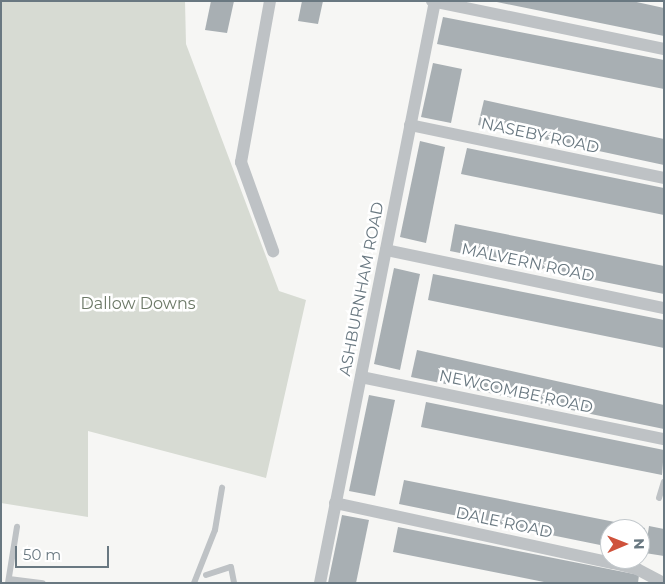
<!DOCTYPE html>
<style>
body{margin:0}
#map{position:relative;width:665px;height:584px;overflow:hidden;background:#f6f6f4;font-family:Montserrat,sans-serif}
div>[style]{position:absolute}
.green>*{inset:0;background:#d7dbd3}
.building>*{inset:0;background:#a8afb3}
.service>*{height:6px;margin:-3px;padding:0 3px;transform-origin:3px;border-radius:3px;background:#bec2c5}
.minor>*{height:12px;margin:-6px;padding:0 6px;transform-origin:6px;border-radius:6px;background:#bec2c5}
span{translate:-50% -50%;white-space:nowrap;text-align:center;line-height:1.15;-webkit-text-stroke:5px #fff;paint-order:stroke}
.street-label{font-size:16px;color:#697881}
.park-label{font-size:16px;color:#6c7967}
.frame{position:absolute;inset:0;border:2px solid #697881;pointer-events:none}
.north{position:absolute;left:600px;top:519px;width:50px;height:50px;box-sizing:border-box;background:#fff;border:1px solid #c3c9cd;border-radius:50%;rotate:89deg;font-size:14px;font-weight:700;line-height:20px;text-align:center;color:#697881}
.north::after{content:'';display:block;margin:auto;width:18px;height:22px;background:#cf523b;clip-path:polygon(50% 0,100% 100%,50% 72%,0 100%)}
.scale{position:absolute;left:15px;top:546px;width:94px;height:22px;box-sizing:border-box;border:2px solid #697881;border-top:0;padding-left:6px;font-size:15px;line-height:18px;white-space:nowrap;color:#697881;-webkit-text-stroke:4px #fff;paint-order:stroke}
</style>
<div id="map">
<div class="green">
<div style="clip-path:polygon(1px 1px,185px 1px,186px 44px,279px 291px,306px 300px,266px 478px,88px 431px,88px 517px,1px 503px)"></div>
</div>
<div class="building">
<div style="clip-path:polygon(211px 1px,234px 1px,227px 33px,205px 30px)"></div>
<div style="clip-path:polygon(302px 1px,323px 1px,318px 24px,298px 21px)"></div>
<div style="clip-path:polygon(492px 1px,632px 1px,664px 8px,664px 36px)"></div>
<div style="clip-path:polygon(443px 17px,664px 60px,664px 89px,437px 44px)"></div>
<div style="clip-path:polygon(433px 63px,462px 69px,451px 123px,421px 117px)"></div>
<div style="clip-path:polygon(484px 100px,664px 139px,664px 165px,478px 125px)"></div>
<div style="clip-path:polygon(420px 141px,445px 147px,426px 243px,400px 237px)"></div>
<div style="clip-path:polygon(467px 148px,664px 188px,664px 215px,461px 174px)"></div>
<div style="clip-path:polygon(455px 224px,664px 266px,664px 294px,450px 251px)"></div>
<div style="clip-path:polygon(394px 268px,420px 274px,400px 370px,374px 364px)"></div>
<div style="clip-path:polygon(433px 274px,664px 320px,664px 348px,428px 300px)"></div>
<div style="clip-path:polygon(417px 350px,664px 405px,664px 429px,411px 377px)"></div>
<div style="clip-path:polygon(369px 395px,395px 400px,375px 496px,349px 491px)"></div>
<div style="clip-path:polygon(426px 402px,664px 450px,662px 475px,421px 427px)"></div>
<div style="clip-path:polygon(404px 480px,645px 528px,641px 548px,640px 529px,610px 529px,610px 547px,399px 504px)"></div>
<div style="clip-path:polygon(342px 515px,369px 520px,356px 583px,328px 583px)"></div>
<div style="clip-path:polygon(649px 526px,664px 529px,664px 556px,645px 553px)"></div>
<div style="clip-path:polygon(398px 527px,639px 575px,638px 583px,549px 583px,393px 552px)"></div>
</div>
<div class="service">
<div style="left:659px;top:498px;width:17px;rotate:-73deg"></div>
<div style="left:206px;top:575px;width:26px;rotate:-18deg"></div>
<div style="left:231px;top:567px;width:16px;rotate:79deg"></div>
<div style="left:9px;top:579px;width:34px;rotate:7deg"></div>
<div style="left:8px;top:583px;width:57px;rotate:-80.9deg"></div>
<div style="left:194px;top:583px;width:57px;rotate:-68.4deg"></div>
<div style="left:215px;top:530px;width:43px;rotate:-80.5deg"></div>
</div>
<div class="minor">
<div style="left:270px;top:1px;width:164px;rotate:100.2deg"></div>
<div style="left:241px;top:162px;width:95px;rotate:70.2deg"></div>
<div style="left:432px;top:1px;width:237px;rotate:11.7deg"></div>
<div style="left:410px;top:125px;width:259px;rotate:11.8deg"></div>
<div style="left:386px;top:250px;width:284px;rotate:11.8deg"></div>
<div style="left:361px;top:377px;width:309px;rotate:11.6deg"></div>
<div style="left:335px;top:503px;width:284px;rotate:12.2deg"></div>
<div style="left:613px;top:563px;width:25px;rotate:14deg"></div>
<div style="left:637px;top:569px;width:30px;rotate:28deg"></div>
<div style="left:320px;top:583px;width:593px;rotate:-78.82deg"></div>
</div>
<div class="street-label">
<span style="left:540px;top:136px;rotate:12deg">NASEBY ROAD</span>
<span style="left:528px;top:263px;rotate:12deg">MALVERN ROAD</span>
<span style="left:362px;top:289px;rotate:-79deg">ASHBURNHAM ROAD</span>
<span style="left:516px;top:392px;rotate:12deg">NEWCOMBE ROAD</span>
<span style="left:504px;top:523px;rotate:12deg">DALE ROAD</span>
</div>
<div class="park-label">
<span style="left:138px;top:304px">Dallow Downs</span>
</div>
<div class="frame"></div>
<div class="north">N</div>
<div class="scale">50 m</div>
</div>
